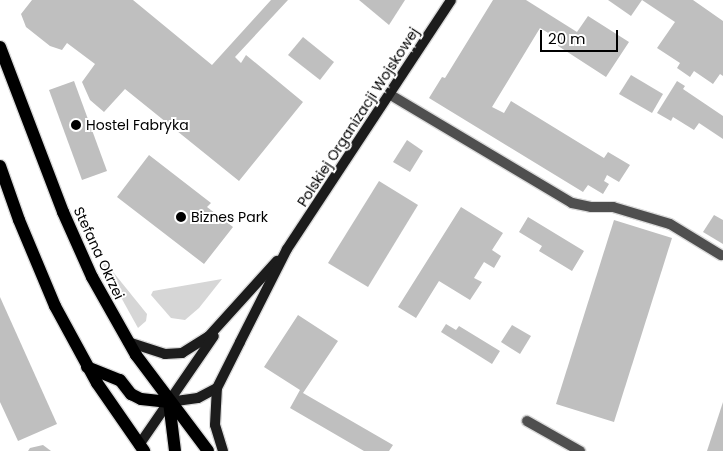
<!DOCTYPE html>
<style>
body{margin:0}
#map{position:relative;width:723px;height:451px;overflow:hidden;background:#fff;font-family:Poppins,sans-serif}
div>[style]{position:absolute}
.green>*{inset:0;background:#d6d6d6}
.building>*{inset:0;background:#bfbfbf}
.roads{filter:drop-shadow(1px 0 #dbdbdb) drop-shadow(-1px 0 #dbdbdb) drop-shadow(0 1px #dbdbdb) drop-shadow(0 -1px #dbdbdb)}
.lane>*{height:10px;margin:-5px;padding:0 5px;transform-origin:5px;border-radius:5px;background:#4f4f4f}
.secondary>*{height:10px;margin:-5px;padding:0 5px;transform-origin:5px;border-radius:5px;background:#1c1c1c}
.primary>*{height:12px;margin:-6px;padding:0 6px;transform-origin:6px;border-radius:6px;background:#000}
.dots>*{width:14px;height:14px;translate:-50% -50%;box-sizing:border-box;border:2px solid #fff;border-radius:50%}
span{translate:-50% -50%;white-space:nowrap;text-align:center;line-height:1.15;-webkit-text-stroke:4px #fff;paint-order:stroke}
.street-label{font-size:14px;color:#000}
.poi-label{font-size:14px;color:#000}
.left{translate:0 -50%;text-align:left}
.scale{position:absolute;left:540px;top:30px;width:78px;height:22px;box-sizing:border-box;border:2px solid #000;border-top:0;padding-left:6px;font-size:15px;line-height:18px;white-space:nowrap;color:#000;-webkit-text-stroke:4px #fff;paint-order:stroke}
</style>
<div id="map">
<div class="green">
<div style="clip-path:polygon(105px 262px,147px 314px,146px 321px,138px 328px,102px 263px)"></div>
<div style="clip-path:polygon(222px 279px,199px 308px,185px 320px,171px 318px,151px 295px,153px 291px)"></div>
</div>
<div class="building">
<div style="clip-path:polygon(32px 0,133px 0,212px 65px,271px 0,288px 0,235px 57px,241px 63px,246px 55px,303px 102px,239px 181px,125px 89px,104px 112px,90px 100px,82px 82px,95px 64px,67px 43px,62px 50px,50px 46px,26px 27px,21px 14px)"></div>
<div style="clip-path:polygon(359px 0,405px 0,389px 25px)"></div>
<div style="clip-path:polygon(493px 0,526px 0,577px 32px,588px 16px,629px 42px,606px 77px,552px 42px,555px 37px,540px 28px,492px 107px,504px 113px,511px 101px,604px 158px,608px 152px,630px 165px,619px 182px,607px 175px,604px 181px,609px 184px,603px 194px,588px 185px,583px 192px,429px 98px,442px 77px,445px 78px)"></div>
<div style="clip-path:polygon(608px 0,642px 0,631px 16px)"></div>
<div style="clip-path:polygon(642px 0,693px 0,723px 21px,723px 76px,720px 74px,713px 84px,694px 71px,690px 77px,677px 68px,680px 63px,657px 48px,675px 22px)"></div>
<div style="clip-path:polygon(303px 37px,334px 62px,320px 80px,288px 55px)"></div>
<div style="clip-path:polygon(631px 75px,663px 94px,652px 113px,619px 94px)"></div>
<div style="clip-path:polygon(74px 81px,107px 171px,82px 180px,49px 90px)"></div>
<div style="clip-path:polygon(677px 81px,685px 86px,683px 89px,723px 116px,723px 139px,699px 123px,694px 130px,673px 117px,671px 121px,657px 113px)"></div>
<div style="clip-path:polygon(407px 140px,423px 151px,410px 172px,393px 162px)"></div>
<div style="clip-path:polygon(149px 155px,211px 203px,207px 207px,233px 227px,204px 264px,117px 197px)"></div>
<div style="clip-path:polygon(379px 181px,418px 205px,368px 287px,328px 263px)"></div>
<div style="clip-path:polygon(461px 207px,503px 233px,492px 250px,501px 256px,494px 268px,484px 262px,474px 278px,482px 282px,470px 300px,439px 281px,416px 318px,398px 307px)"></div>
<div style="clip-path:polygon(714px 215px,723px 220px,723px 244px,703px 232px)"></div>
<div style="clip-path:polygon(528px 217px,584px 251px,572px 271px,539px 251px,542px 246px,519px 232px)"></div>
<div style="clip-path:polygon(614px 220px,672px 238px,614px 422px,556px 404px)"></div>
<div style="clip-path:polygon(0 297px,57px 424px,18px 441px,0 402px)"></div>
<div style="clip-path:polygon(298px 315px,338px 341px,303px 393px,393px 445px,389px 451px,364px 451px,290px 408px,300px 390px,264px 367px)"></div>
<div style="clip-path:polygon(446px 324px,456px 330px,459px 326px,500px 351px,492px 364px,441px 332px)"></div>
<div style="clip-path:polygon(512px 325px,531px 336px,520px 354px,501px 342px)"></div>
<div style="clip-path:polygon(723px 402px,723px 451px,707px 451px)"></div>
<div style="clip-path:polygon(43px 445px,51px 451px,28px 451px,30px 448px)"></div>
</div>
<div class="roads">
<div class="lane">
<div style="left:389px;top:94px;width:213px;rotate:30.8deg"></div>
<div style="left:572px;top:203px;width:19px;rotate:12deg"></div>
<div style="left:591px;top:207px;width:22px"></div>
<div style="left:613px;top:207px;width:59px;rotate:16.6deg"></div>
<div style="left:670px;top:224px;width:60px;rotate:31.3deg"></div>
<div style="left:527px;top:421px;width:61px;rotate:29.5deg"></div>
</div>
<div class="secondary">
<div style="left:128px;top:342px;width:39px;rotate:18deg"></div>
<div style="left:165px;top:354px;width:17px;rotate:-3deg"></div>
<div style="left:182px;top:353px;width:31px;rotate:-32deg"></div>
<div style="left:208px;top:337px;width:103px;rotate:-47.8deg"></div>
<div style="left:169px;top:402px;width:29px;rotate:-8deg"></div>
<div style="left:198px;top:398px;width:21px;rotate:-28deg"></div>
<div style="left:139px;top:445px;width:132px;rotate:-55.5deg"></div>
<div style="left:223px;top:451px;width:27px;rotate:-107deg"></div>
<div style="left:215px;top:425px;width:37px;rotate:-87deg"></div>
<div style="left:217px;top:388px;width:51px;rotate:-63.4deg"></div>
<div style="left:240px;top:342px;width:104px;rotate:-63.2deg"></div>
<div style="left:287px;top:249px;width:298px;rotate:-56.6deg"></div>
</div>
<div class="primary">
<div style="left:0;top:47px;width:177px;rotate:69.1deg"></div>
<div style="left:63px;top:212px;width:71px;rotate:66deg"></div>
<div style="left:92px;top:277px;width:90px;rotate:60.6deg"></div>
<div style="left:136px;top:355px;width:120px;rotate:53.1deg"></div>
<div style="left:0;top:166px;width:57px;rotate:70.6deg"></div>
<div style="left:19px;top:220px;width:93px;rotate:67.3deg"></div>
<div style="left:55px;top:306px;width:88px;rotate:61.4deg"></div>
<div style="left:97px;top:383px;width:83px;rotate:55.3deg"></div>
<div style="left:87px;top:367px;width:35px;rotate:22deg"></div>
<div style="left:120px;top:380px;width:18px;rotate:52deg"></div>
<div style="left:131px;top:394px;width:11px;rotate:27deg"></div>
<div style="left:141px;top:399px;width:28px;rotate:6deg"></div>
<div style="left:169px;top:402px;width:49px;rotate:83deg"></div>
</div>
</div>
<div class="dots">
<div style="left:76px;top:125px;background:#000"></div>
<div style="left:181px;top:217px;background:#000"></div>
</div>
<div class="street-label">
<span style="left:358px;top:117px;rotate:-57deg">Polskiej Organizacji Wojskowej</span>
<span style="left:99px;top:253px;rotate:65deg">Stefana Okrzei</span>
</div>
<div class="poi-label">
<span class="left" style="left:86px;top:125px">Hostel Fabryka</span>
<span class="left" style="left:191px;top:217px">Biznes Park</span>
</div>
<div class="scale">20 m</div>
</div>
